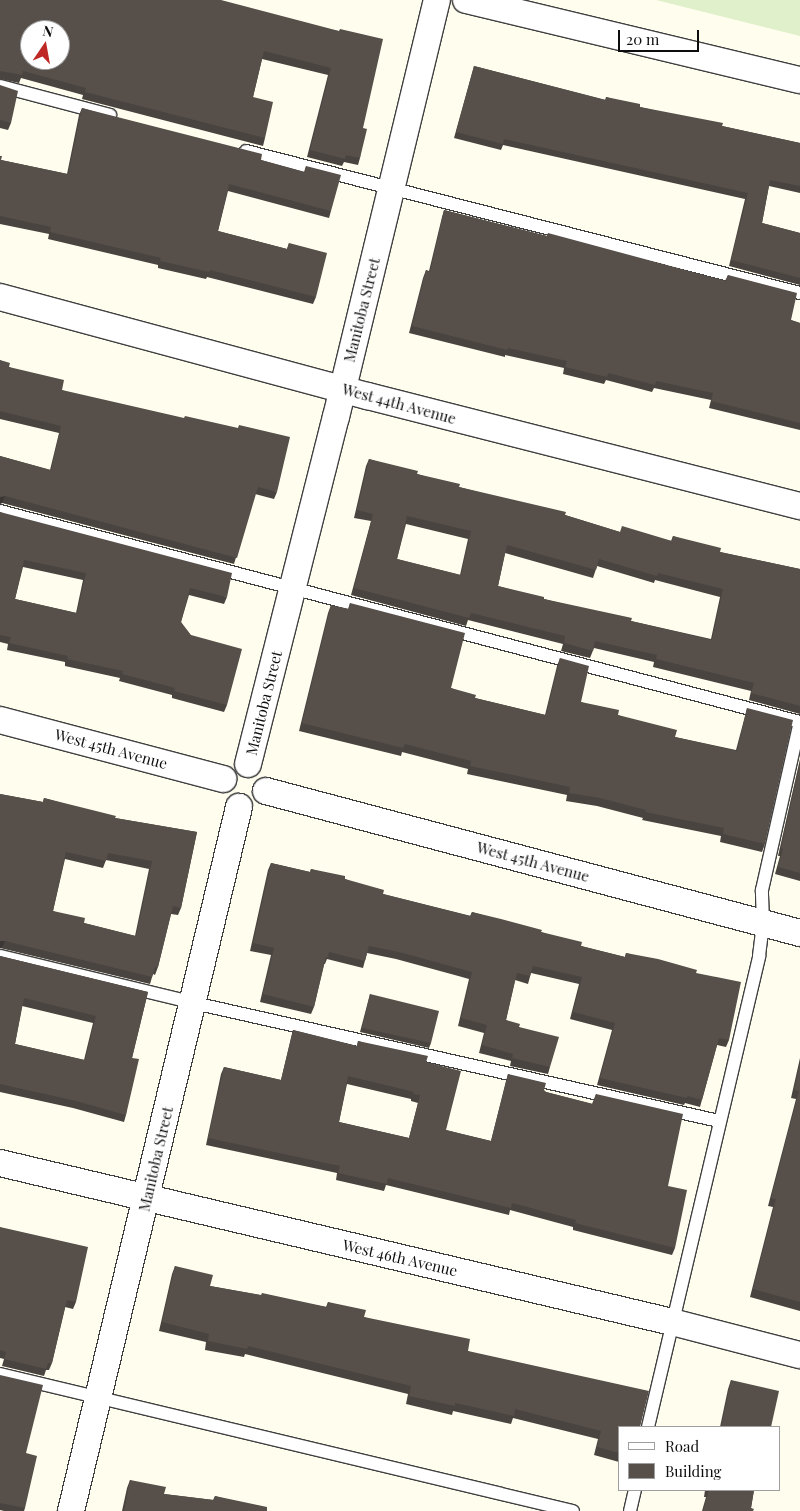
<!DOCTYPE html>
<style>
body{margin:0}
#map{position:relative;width:800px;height:1511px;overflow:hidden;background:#fffdee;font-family:"Playfair Display",serif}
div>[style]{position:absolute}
.pitch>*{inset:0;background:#e0f0ca}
.roads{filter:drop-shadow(1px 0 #404040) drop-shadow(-1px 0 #404040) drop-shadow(0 1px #404040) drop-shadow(0 -1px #404040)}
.lane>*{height:12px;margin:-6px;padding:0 6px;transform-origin:6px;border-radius:6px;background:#fff}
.street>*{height:26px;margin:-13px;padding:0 13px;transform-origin:13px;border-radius:13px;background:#fff}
.wall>*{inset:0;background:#4a4440}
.shaded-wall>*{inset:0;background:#3c3734}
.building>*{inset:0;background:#564f4a}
span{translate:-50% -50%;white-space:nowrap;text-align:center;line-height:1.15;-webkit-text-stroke:5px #fff;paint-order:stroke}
.street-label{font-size:15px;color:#0d0d0d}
.legend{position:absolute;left:618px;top:1426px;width:162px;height:65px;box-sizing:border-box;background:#fff;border:1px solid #9e9e9e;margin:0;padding:6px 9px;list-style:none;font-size:15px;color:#0d0d0d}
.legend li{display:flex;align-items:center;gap:10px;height:25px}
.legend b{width:25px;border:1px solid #9e9e9e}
.north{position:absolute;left:20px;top:20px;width:50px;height:50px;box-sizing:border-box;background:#fff;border:1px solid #9e9e9e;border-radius:50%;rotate:12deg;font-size:14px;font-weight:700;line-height:20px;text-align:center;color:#0d0d0d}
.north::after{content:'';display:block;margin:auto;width:18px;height:22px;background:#be2825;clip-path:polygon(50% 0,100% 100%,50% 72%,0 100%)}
.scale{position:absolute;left:618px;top:30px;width:81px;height:22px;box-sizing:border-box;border:2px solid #0d0d0d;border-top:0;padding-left:6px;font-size:15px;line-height:18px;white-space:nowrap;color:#0d0d0d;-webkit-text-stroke:4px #fff;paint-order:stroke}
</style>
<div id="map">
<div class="pitch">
<div style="clip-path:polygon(656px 0,800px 0,800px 36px)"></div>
</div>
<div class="roads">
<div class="lane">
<div style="left:0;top:86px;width:114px;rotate:14.8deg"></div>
<div style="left:246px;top:151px;width:572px;rotate:14.38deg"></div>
<div style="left:0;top:511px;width:827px;rotate:14.78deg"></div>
<div style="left:0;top:956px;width:200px;rotate:13.6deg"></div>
<div style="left:194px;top:1003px;width:538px;rotate:12.67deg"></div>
<div style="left:0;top:1374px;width:589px;rotate:13.45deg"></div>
<div style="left:648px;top:1427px;width:484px;rotate:-76.7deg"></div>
<div style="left:759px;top:956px;width:33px;rotate:-83deg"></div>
<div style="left:763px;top:923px;width:33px;rotate:-92deg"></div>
<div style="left:762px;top:890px;width:172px;rotate:-77.3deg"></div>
<div style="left:630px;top:1511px;width:22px;rotate:-77deg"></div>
</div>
<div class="street">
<div style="left:466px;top:0;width:343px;rotate:13.5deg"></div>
<div style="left:0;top:297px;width:381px;rotate:15.1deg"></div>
<div style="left:368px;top:396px;width:446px;rotate:14.3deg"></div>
<div style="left:0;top:720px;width:231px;rotate:14.8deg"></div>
<div style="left:248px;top:764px;width:358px;rotate:-75.8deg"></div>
<div style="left:336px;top:417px;width:429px;rotate:-76.4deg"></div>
<div style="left:266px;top:791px;width:553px;rotate:14.89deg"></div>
<div style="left:0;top:1163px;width:691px;rotate:13.31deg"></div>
<div style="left:672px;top:1322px;width:132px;rotate:14.5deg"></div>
<div style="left:71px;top:1511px;width:724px;rotate:-76.58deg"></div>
</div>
</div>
<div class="wall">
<div style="clip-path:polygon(0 0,339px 31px,363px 128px,360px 158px,358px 165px,344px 162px,342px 166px,307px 157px,328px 75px,262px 59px,253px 97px,265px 138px,263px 146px,82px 99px,83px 95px,21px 78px,19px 83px,0 79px)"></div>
<div style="clip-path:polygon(474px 66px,605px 100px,606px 97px,640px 107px,722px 126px,800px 143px,800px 193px,769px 186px,762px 223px,800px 233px,800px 285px,729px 266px,745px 199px,503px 145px,501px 150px,454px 138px)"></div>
<div style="clip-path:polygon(0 85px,11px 123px,8px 130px,0 128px)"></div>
<div style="clip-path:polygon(82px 108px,261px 160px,304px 172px,306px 166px,331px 211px,329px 218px,228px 191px,218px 231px,287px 249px,289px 243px,316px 297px,313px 304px,207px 277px,206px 279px,158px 268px,158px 265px,48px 239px,49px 234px,0 224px,0 156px,1px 160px,67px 174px,79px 115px)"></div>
<div style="clip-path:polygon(444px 210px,725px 281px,728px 275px,791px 320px,800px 323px,800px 430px,709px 408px,711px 400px,654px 388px,652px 392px,606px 380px,604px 384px,563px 374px,564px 368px,505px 355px,505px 357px,409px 333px,423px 278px,426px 270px,429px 271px,442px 217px)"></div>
<div style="clip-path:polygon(0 360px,9px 367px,62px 390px,277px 492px,274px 499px,255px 494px,234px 564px,2px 503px,0 504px,0 456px,50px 470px,59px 433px,0 419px)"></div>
<div style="clip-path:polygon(evenodd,369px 459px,459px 487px,565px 515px,620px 532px,671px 541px,673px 536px,720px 552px,800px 569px,800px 714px,749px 700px,751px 691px,653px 667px,654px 662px,594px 648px,590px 658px,561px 651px,563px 644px,468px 620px,466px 626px,351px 595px,371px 521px,354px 518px,366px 466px,369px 459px,406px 524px,468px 539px,460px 575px,397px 559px,406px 524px,369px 459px,505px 553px,593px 578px,597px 566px,654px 583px,655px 580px,720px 597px,711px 639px,631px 621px,544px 599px,498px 586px,505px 553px)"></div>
<div style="clip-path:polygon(evenodd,0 512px,227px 597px,224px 604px,189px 595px,181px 622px,227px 705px,224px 712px,172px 698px,172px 695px,119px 681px,120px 678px,65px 666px,65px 662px,7px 650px,8px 644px,0 642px,0 512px,23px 567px,83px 580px,76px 613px,15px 599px,23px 567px)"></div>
<div style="clip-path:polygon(350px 603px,451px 688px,475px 698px,545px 715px,557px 666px,560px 658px,581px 702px,618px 715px,675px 737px,736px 750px,745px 716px,747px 708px,765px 844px,762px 852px,720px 842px,721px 836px,642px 820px,643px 818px,597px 806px,566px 801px,567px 795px,467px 774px,468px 769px,402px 752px,401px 756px,299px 731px,328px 613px,331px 605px,348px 609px)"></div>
<div style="clip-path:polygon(800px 759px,800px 881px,775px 874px,780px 856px,778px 856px)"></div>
<div style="clip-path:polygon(evenodd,0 794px,43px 802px,44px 798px,115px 818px,197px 832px,181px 908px,178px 915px,171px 914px,158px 967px,155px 975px,153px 974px,150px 984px,0 948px,0 794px,65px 859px,103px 868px,106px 860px,149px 869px,135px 936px,84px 923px,53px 911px,65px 859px)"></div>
<div style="clip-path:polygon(271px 863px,310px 872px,311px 869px,345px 879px,383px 894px,470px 916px,472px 912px,541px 932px,581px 946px,625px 957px,626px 953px,696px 973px,729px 1040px,726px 1047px,717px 1045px,700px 1107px,685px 1103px,684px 1105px,597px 1085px,612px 1030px,570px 1019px,579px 984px,531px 973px,528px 984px,515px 980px,506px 1020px,519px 1027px,550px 1067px,548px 1074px,510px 1066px,511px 1061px,479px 1053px,484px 1033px,458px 1026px,469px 979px,396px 959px,367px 953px,363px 968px,327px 959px,325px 964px,324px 964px,314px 1007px,311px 1014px,260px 1002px,271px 955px,250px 951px,268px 870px)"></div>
<div style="clip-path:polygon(evenodd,0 956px,148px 992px,132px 1058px,126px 1115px,124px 1122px,73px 1108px,0 1092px,0 956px,22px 1006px,93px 1023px,84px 1060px,15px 1044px,22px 1006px)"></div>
<div style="clip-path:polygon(370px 994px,431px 1043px,429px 1048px,360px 1032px)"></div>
<div style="clip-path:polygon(evenodd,293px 1030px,357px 1046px,358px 1041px,426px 1062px,446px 1130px,491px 1141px,506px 1081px,508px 1074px,546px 1092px,592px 1104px,596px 1094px,668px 1186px,675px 1248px,672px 1255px,573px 1230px,573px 1227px,510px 1210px,509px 1215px,386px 1185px,384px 1191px,336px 1180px,337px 1173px,206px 1145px,221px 1074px,224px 1067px,281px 1080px,291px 1038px,293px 1030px,347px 1084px,411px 1099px,411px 1101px,418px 1103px,409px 1138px,339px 1122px,347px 1084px)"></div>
<div style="clip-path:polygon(800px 1058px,800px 1311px,750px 1297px,773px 1207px,768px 1206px,796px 1099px,791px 1098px)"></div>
<div style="clip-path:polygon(0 1227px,76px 1302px,73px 1309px,65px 1307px,52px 1363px,49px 1370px,46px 1370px,44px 1376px,2px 1366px,4px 1359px,0 1358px)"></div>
<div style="clip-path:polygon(175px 1266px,210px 1286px,326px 1307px,328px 1302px,364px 1317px,468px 1351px,619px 1427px,619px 1462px,594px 1455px,598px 1439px,513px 1418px,511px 1424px,453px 1411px,452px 1415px,406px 1404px,408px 1394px,245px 1354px,244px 1357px,205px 1350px,206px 1342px,159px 1331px,172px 1274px)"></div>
<div style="clip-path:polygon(0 1376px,26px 1453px,25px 1508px,24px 1511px,4px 1511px,0 1510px)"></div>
<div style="clip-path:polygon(731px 1380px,771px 1427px,720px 1427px,728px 1389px)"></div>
<div style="clip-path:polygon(130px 1480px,164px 1494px,213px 1500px,215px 1496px,267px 1511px,122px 1511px,127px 1488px)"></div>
<div style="clip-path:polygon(705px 1490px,754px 1490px,751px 1508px,753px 1511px,702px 1511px,706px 1497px,704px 1497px)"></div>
</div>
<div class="shaded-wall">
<div style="clip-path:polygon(5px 496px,2px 503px,0 504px,0 497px)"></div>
<div style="clip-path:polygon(0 941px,5px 941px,2px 948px,0 948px)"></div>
</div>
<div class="building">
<div style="clip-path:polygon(evenodd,0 0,221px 0,339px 31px,340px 29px,383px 39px,363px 128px,367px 129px,360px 158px,346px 155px,345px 159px,310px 150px,331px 68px,264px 51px,253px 97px,273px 102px,265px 138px,85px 92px,86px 88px,23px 71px,22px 75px,0 71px,0 0,30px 30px,60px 30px,60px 60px,30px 60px,30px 30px)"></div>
<div style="clip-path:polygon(474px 66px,606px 100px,606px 97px,640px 104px,640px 107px,723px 123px,722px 126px,800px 143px,800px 186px,770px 180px,762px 223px,800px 233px,800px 278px,731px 260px,748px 193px,504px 139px,503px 144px,456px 132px)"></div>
<div style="clip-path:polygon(0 85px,18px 91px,11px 123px,0 120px)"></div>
<div style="clip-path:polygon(82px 108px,262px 154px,261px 160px,305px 172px,306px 166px,341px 175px,331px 211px,229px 184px,218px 231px,287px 249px,289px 243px,327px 253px,316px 297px,210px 270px,209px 272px,160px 261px,161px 258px,50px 232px,51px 227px,0 216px,0 156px,2px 156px,1px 160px,68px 174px)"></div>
<div style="clip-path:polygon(444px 210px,547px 236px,548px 233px,726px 281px,728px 275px,797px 293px,791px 320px,800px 323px,800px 423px,711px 401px,713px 393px,656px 381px,655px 385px,608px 373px,607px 377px,565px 367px,567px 361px,508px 348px,507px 350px,412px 326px,426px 270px,430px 272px)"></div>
<div style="clip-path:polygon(0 360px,10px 363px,9px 367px,64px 380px,62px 390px,184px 418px,185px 416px,238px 428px,239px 425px,290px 437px,277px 492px,258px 487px,237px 558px,5px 496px,0 497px,0 456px,51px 470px,61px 426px,0 411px)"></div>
<div style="clip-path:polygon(evenodd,369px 459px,418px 471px,417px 474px,460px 484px,459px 487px,566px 512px,565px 515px,620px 532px,622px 526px,672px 541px,673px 536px,721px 548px,720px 552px,800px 569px,800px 706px,751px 693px,754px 683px,656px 659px,657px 655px,595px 641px,593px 651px,564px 643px,565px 636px,471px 613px,469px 618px,354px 588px,373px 514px,357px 510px,369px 459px,407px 516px,471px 531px,461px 575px,397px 559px,407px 516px,369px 459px,507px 545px,596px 570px,599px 559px,657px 576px,658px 573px,723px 589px,712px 640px,631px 621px,632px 618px,544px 599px,544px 597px,498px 586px,507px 545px)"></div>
<div style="clip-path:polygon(evenodd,0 512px,232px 573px,227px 597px,190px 588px,181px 622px,191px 635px,242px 649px,227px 705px,174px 691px,175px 688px,122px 674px,123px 671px,67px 659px,68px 656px,9px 643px,11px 637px,0 635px,0 512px,24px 560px,86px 573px,77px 613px,15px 599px,24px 560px)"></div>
<div style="clip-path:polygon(350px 603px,465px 633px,451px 688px,476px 695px,475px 698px,546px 715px,560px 658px,589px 666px,581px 702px,619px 710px,618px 715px,677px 730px,675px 737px,737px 751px,747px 708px,793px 720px,765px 844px,723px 834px,724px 828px,645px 812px,646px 810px,600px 798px,569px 793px,570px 787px,470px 766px,471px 761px,405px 744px,403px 748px,302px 723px,331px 605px,349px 609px)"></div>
<div style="clip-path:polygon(800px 763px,800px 873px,778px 867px,783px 849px,781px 848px)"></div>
<div style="clip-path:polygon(evenodd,0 794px,43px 802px,44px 798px,116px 816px,115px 818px,197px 832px,181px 908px,173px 906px,158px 967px,155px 967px,152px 977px,5px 941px,0 941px,0 794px,66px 852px,106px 861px,108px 853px,152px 861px,136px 936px,84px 923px,85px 918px,53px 911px,66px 852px)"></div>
<div style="clip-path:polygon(271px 863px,310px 872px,311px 869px,345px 876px,345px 879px,384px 890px,383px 894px,471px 916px,472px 912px,501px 919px,542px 930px,541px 932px,582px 942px,581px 946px,625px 957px,626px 953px,658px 959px,697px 970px,696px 973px,741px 982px,729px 1040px,719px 1038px,702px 1100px,687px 1096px,687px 1098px,600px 1078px,615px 1023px,573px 1012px,582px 977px,533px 966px,530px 976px,517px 973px,506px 1020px,520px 1024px,519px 1027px,559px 1037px,550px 1067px,512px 1058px,513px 1054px,482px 1045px,487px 1025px,461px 1018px,472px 972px,399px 952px,369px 946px,365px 961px,329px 952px,328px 957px,326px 957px,314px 1007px,263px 994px,274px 948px,253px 943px)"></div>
<div style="clip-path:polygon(evenodd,0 956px,148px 992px,132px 1058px,139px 1059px,126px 1115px,76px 1101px,0 1084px,0 956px,24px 998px,96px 1016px,85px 1060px,15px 1044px,24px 998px)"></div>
<div style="clip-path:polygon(370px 994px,439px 1011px,431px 1043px,362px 1028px)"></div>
<div style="clip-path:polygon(evenodd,293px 1030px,357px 1046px,358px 1041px,428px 1056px,426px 1062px,461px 1071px,446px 1130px,491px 1141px,508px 1074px,546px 1083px,544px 1090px,546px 1092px,593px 1104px,596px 1094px,683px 1114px,668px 1186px,687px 1190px,675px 1248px,575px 1223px,576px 1220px,512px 1203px,511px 1208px,388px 1178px,387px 1184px,338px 1173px,340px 1166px,208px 1138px,224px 1067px,281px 1080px,293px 1030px,348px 1076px,414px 1092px,413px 1094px,420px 1095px,409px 1138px,339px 1122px,348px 1076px)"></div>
<div style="clip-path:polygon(800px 1064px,800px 1302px,753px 1289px,776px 1199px,771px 1198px,799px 1091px,794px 1090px)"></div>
<div style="clip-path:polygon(0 1227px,88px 1247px,76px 1302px,67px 1300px,52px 1363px,48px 1363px,46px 1369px,4px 1359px,6px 1352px,0 1350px)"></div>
<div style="clip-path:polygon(175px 1266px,213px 1275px,210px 1286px,261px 1295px,262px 1293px,327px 1307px,328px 1302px,366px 1310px,364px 1317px,470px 1339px,468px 1351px,649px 1391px,640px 1427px,619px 1427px,619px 1453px,597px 1447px,601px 1431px,515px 1409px,514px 1416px,455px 1403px,455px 1406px,409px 1396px,411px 1386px,248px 1346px,247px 1349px,208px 1341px,209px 1334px,162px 1322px)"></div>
<div style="clip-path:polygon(0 1375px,43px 1385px,26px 1453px,37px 1456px,25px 1508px,0 1503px)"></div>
<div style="clip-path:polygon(731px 1380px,779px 1391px,771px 1427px,721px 1427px)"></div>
<div style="clip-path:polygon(130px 1480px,166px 1487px,164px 1494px,214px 1500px,215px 1496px,267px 1507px,267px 1511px,124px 1511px)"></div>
<div style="clip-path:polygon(709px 1490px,754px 1490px,751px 1508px,754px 1509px,753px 1511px,703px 1511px)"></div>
</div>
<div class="street-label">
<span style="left:362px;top:310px;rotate:-76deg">Manitoba Street</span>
<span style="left:399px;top:404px;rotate:15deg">West 44th Avenue</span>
<span style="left:264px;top:703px;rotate:-76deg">Manitoba Street</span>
<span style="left:111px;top:749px;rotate:15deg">West 45th Avenue</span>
<span style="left:533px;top:862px;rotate:15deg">West 45th Avenue</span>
<span style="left:156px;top:1159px;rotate:-77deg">Manitoba Street</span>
<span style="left:400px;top:1258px;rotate:13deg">West 46th Avenue</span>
</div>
<ul class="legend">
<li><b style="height:6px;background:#fff"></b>Road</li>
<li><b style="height:14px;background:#564f4a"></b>Building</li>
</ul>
<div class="north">N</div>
<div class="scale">20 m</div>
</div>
